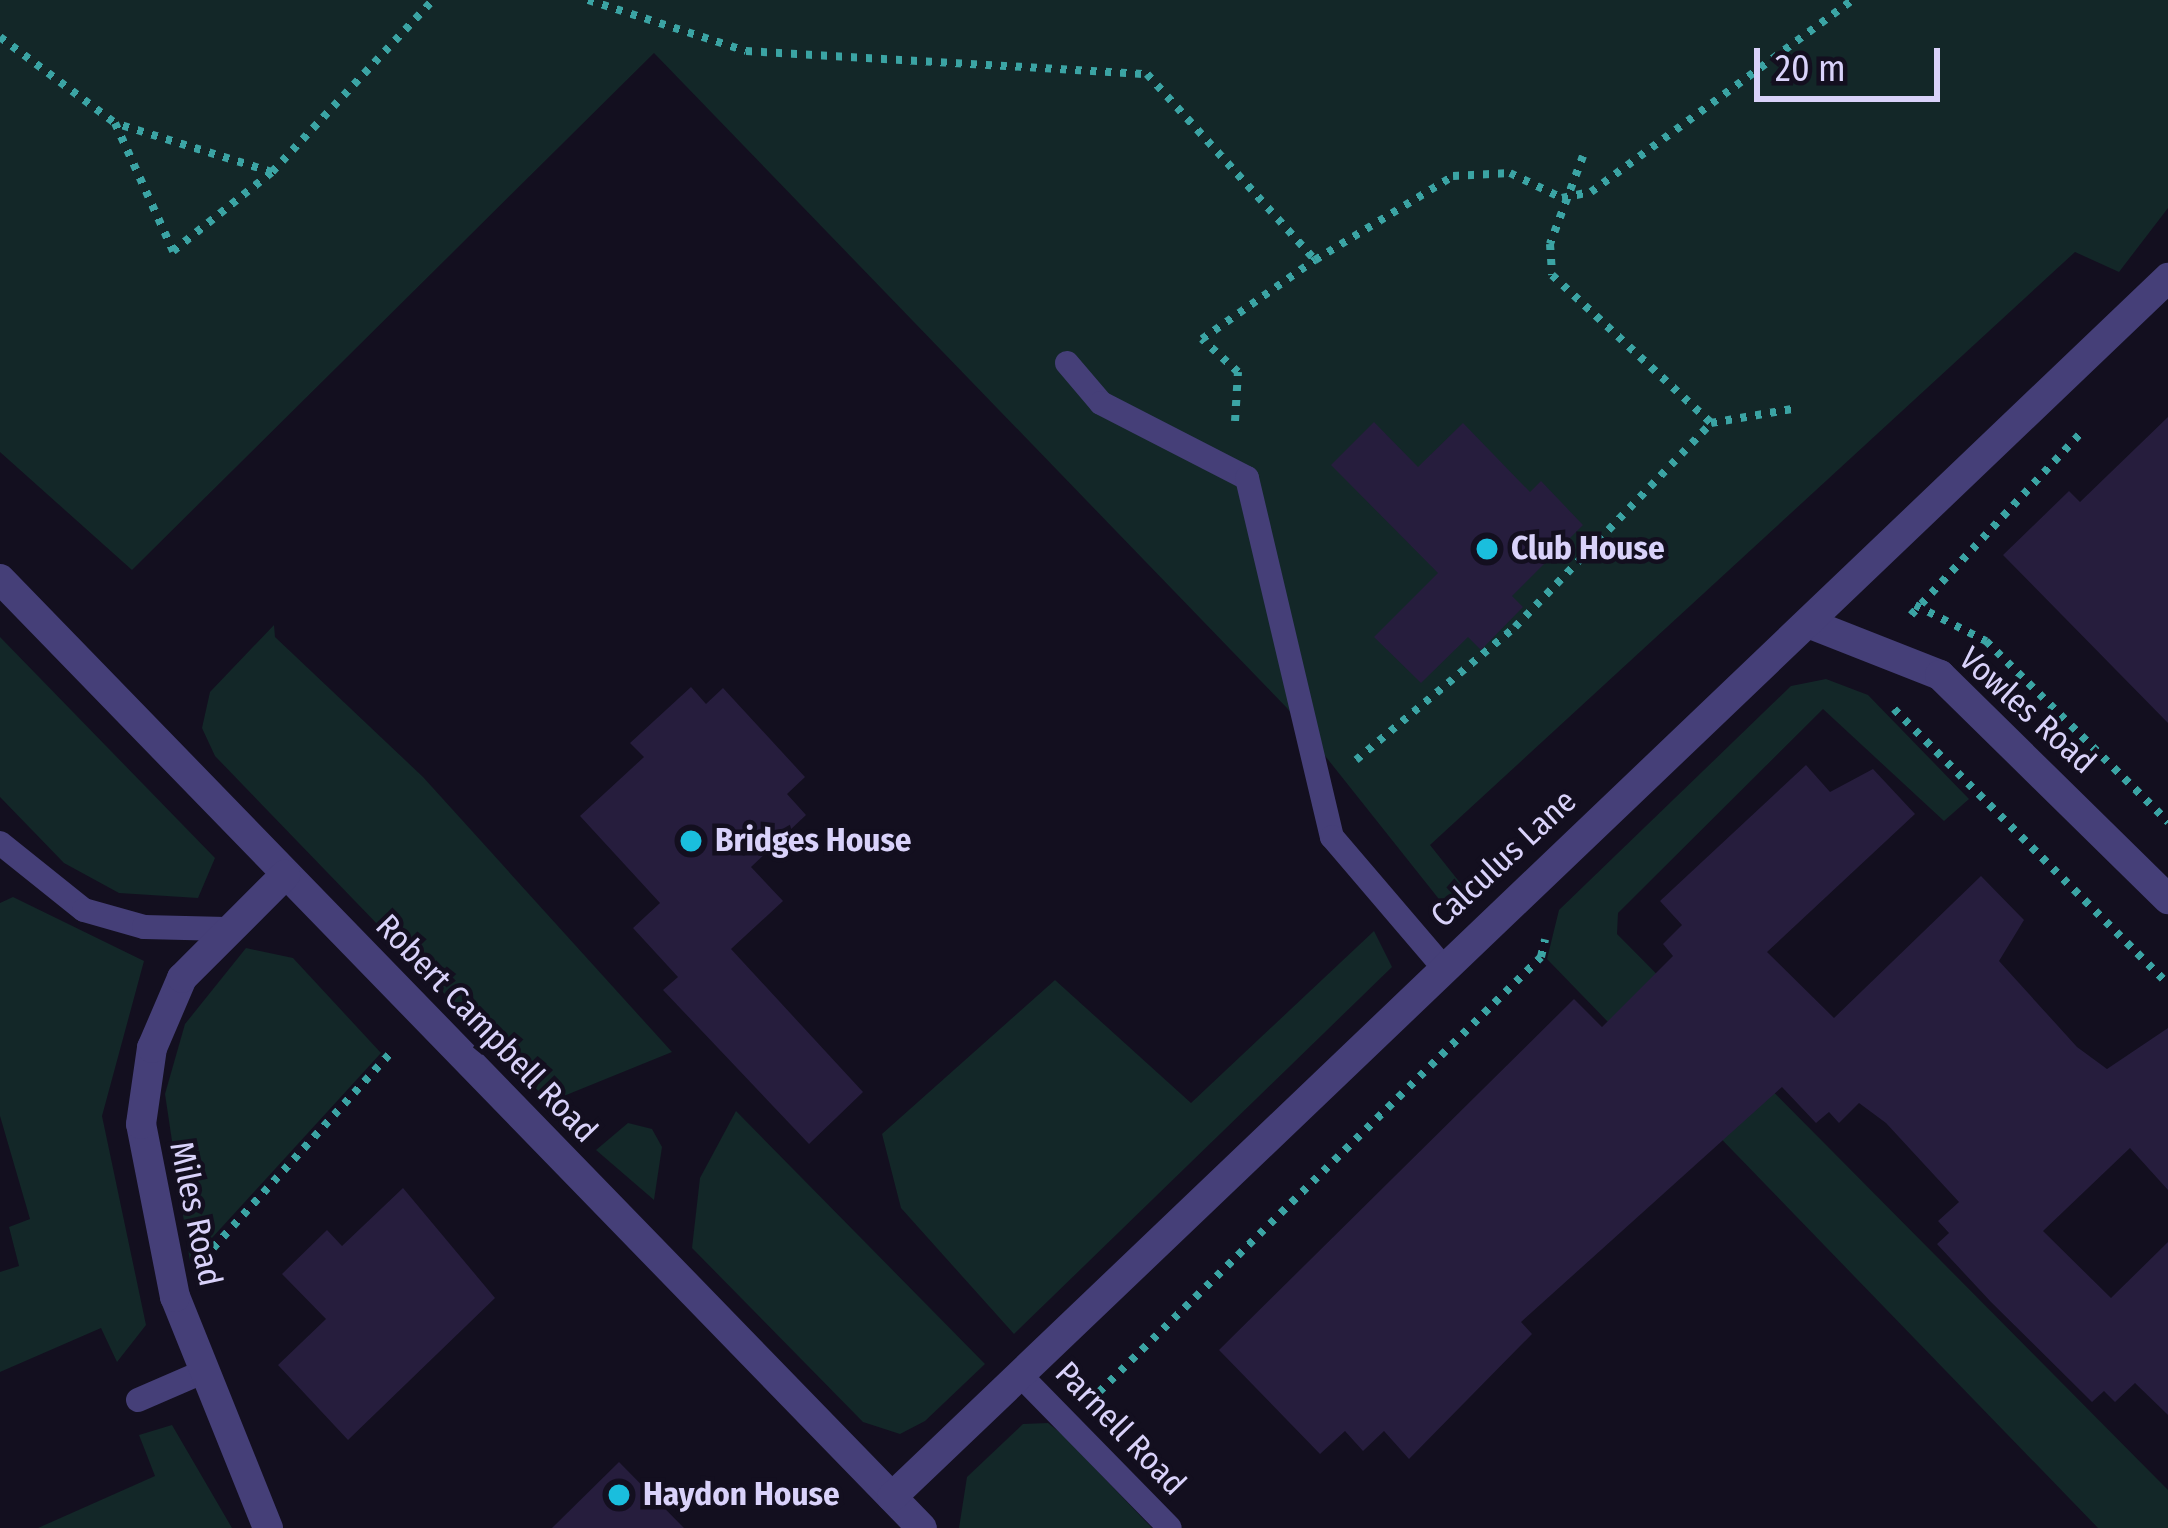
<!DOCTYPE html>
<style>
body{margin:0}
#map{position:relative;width:2168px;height:1528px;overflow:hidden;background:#130f1f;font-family:"Fira Sans Condensed",sans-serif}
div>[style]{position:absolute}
.green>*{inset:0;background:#132728}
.building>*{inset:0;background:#261d3d}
.path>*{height:8px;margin-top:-4px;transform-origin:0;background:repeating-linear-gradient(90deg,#3ba4a4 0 6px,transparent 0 15px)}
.service>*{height:24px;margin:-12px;padding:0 12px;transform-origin:12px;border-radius:12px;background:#453f78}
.minor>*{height:30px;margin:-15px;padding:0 15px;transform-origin:15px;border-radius:15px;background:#453f78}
.dots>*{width:33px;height:33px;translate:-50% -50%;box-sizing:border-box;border:6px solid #130f1f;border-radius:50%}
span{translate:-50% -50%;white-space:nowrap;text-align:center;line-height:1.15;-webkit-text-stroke:9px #130f1f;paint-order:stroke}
.poi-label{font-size:33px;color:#d9d2fa;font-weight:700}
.left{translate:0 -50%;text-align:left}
.street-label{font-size:33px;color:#d9d2fa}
.scale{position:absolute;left:1754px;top:48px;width:186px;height:54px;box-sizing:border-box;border:6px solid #d9d2fa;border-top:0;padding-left:15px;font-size:36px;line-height:42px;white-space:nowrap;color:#d9d2fa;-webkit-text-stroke:9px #130f1f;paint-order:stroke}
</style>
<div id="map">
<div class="green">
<div style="clip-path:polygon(0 0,2168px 0,2168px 208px,2119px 272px,2075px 252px,1430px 845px,1469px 894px,1450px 913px,1287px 708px,654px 53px,132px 570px,0 452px)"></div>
<div style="clip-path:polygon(274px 625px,275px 637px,423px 777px,672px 1052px,549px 1102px,215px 756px,202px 728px,210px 692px)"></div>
<div style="clip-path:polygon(0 637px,215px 858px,198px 898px,119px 893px,64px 863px,0 797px)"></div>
<div style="clip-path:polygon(1826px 679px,1868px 695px,1969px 799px,1944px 821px,1823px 709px,1618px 913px,1617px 934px,2168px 1490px,2168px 1528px,2098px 1528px,1547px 959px,1559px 910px,1791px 686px)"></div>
<div style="clip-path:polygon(13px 897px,144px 961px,102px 1116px,146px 1325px,117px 1362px,101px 1328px,0 1372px,0 1272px,19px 1266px,9px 1227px,30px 1219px,0 1116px,0 903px)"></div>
<div style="clip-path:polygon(1374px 931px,1392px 967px,1014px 1334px,901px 1208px,882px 1134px,1055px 980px,1191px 1103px)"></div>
<div style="clip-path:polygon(246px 948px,293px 958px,381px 1053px,190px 1262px,165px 1094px,185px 1024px)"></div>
<div style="clip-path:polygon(736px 1111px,985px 1364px,925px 1421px,900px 1434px,863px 1422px,692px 1248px,700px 1178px)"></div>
<div style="clip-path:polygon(628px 1123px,652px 1129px,662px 1147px,654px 1200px,596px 1150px)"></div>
<div style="clip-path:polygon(1048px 1423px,1063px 1435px,1152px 1528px,959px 1528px,967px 1477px,1023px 1424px)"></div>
<div style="clip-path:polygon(172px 1425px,232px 1528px,38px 1528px,155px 1476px,139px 1435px)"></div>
</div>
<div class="building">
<div style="clip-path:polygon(2168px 417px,2168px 723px,2003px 555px,2069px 491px,2080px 502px)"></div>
<div style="clip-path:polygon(1374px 422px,1418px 467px,1463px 423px,1530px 492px,1541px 481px,1583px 525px,1512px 596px,1523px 607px,1481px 650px,1468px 637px,1421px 683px,1374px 637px,1438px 573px,1331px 465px)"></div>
<div style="clip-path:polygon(691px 687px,706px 704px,723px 688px,805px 777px,787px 794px,806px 815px,751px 867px,783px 901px,731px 949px,863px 1092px,809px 1144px,663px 990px,678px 977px,633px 928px,660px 903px,580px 816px,644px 757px,630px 743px)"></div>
<div style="clip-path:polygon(1806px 765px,1830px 792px,1873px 769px,1915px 814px,1767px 952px,1834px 1018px,1981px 876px,2024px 920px,1999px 961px,2077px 1047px,2107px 1069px,2168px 1028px,2168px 1190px,2130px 1148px,2043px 1231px,2111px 1298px,2168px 1242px,2168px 1415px,2135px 1383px,2115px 1402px,2104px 1391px,2092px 1402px,1991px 1302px,1937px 1244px,1949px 1233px,1938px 1221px,1959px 1202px,1886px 1123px,1859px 1103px,1839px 1123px,1829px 1112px,1816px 1123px,1782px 1087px,1521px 1322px,1532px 1334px,1409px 1459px,1384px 1431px,1363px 1451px,1345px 1431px,1320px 1454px,1219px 1350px,1574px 999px,1602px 1027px,1673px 956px,1663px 944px,1682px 925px,1660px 901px)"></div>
<div style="clip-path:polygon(403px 1188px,495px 1298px,348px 1440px,278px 1365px,326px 1319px,282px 1274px,327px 1230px,342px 1246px)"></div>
<div style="clip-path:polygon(619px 1462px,684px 1528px,552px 1528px)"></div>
</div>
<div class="path">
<div style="left:588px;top:0;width:166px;rotate:17.9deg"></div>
<div style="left:746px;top:51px;width:402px;rotate:3.3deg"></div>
<div style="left:1147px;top:74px;width:251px;rotate:47.9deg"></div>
<div style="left:1315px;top:260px;width:162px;rotate:-31.3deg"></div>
<div style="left:1453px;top:176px;width:57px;rotate:-3deg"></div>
<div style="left:1510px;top:173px;width:58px;rotate:25.7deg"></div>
<div style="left:1562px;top:198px;width:30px;rotate:-12deg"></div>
<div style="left:1591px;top:192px;width:324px;rotate:-36.3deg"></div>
<div style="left:0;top:37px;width:144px;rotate:36.8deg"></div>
<div style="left:1583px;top:156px;width:94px;rotate:110.6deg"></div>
<div style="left:1550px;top:244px;width:31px;rotate:86deg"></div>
<div style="left:1552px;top:275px;width:217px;rotate:42.9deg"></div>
<div style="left:1711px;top:423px;width:82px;rotate:-9.8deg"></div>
<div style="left:272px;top:172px;width:164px;rotate:-162.7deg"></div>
<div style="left:115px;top:123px;width:141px;rotate:65.6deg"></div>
<div style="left:173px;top:251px;width:127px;rotate:-38.6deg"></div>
<div style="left:272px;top:172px;width:236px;rotate:-46.9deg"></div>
<div style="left:1235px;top:421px;width:49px;rotate:-86.5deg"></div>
<div style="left:1238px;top:372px;width:49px;rotate:-137.5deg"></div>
<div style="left:1202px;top:339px;width:138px;rotate:-35deg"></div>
<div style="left:1915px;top:605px;width:80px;rotate:26.9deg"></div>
<div style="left:1986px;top:641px;width:257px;rotate:44.8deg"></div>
<div style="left:1911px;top:615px;width:248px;rotate:-47deg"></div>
<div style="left:1894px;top:709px;width:388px;rotate:45.1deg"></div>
<div style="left:1356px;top:760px;width:207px;rotate:-39.9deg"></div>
<div style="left:1515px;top:627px;width:283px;rotate:-46.1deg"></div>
<div style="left:213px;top:1248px;width:266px;rotate:-47.7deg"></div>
<div style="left:1099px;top:1392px;width:620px;rotate:-44.54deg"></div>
<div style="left:1541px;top:957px;width:18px;rotate:-77deg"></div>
</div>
<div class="service">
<div style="left:1067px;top:363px;width:52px;rotate:49.6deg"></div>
<div style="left:1101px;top:403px;width:164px;rotate:27.2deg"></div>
<div style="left:1247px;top:478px;width:369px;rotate:76.7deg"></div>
<div style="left:1332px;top:837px;width:170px;rotate:49.5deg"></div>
<div style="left:0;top:843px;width:107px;rotate:38.6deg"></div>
<div style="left:84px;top:910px;width:62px;rotate:15.8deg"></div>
<div style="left:144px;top:927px;width:82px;rotate:1.4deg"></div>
<div style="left:1022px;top:1377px;width:211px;rotate:45.6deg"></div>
<div style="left:138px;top:1400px;width:68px;rotate:-23.5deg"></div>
</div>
<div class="minor">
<div style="left:0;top:579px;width:1323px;rotate:45.83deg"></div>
<div style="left:1808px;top:623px;width:142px;rotate:21.5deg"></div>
<div style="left:1940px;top:675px;width:320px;rotate:44.5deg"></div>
<div style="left:892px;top:1497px;width:1765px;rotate:-43.69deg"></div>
<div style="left:268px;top:1528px;width:249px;rotate:-111.9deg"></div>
<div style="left:175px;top:1297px;width:176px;rotate:-101.1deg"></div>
<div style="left:141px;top:1124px;width:77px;rotate:-81.8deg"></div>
<div style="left:152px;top:1048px;width:76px;rotate:-66.8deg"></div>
<div style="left:182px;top:978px;width:146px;rotate:-45deg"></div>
</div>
<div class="dots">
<div style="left:1487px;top:549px;background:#1abedd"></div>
<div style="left:691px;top:841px;background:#1abedd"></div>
<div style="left:619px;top:1495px;background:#1abedd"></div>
</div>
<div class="poi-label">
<span class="left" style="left:1511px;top:549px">Club House</span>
<span class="left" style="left:715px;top:841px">Bridges House</span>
<span class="left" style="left:643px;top:1495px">Haydon House</span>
</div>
<div class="street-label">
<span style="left:2027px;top:711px;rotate:42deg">Vowles Road</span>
<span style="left:1504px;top:859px;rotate:-43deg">Calculus Lane</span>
<span style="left:486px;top:1029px;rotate:46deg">Robert Campbell Road</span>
<span style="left:195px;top:1214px;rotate:78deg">Miles Road</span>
<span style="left:1120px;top:1429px;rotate:46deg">Parnell Road</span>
</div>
<div class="scale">20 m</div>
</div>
